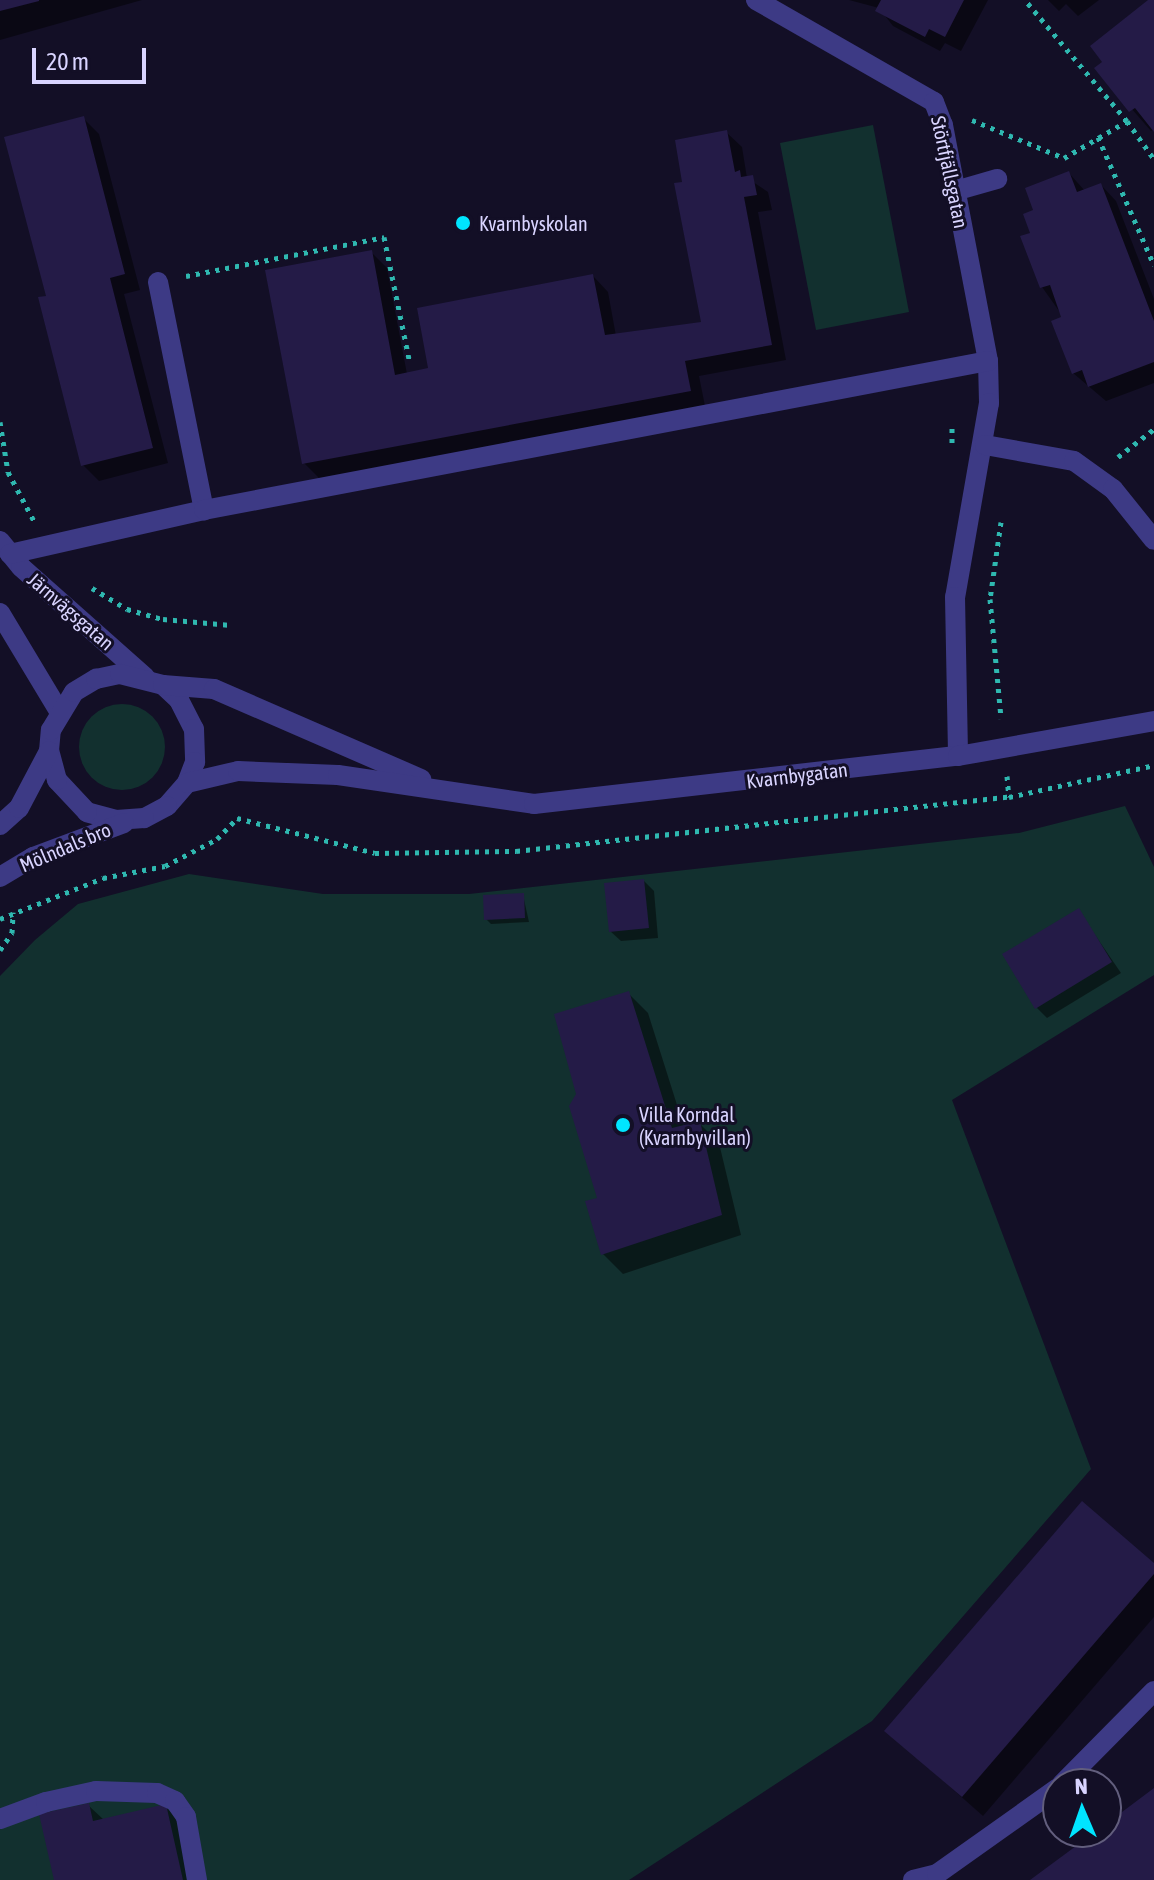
<!DOCTYPE html>
<meta charset="utf-8">
<style>
body{margin:0}
#map{position:relative;width:1154px;height:1880px;overflow:hidden;background:#130f26;font-family:"Asap Condensed",sans-serif}
div>[style]{position:absolute}
.green>*{inset:0;background:#12302f}
.round{border-radius:50%}
.shadow>*{inset:0;background:#0007}
.building>*{inset:0;background:#241b47}
.path>*{height:5px;margin-top:-2.5px;transform-origin:0;background:repeating-linear-gradient(90deg,#2fb8b0 0 4px,transparent 0 10px)}
.minor>*{height:20px;margin:-10px;padding:0 10px;transform-origin:10px;border-radius:10px;background:#3d3a85}
.dots>*{width:22px;height:22px;translate:-50% -50%;box-sizing:border-box;border:4px solid #130f26;border-radius:50%}
span{translate:-50% -50%;white-space:nowrap;text-align:center;line-height:1.15;-webkit-text-stroke:6px #130f26;paint-order:stroke}
.street-label{font-size:20px;color:#d9d4ff}
.poi-label{font-size:20px;color:#d9d4ff}
.left{translate:0 -50%;text-align:left}
.north{position:absolute;left:1042px;top:1768px;width:80px;height:80px;box-sizing:border-box;background:#130f26;border:2px solid #625e7d;border-radius:50%;rotate:358deg;font-size:22px;font-weight:700;line-height:32px;text-align:center;color:#d9d4ff}
.north::after{content:'';display:block;margin:auto;width:28px;height:36px;background:#00e5ff;clip-path:polygon(50% 0,100% 100%,50% 72%,0 100%)}
.scale{position:absolute;left:32px;top:48px;width:114px;height:36px;box-sizing:border-box;border:4px solid #d9d4ff;border-top:0;padding-left:10px;font-size:24px;line-height:28px;white-space:nowrap;color:#d9d4ff;-webkit-text-stroke:6px #130f26;paint-order:stroke}
</style>
<div id="map">
<div class="green">
<div style="clip-path:polygon(873px 125px,909px 312px,816px 330px,780px 143px)"></div>
<div class="round" style="left:79px;top:704px;width:86px;height:86px"></div>
<div style="clip-path:polygon(1125px 806px,1154px 867px,1154px 975px,952px 1100px,1091px 1469px,872px 1721px,629px 1880px,0 1880px,0 976px,35px 940px,78px 904px,189px 874px,323px 894px,469px 894px,1019px 833px)"></div>
</div>
<div class="shadow">
<div style="clip-path:polygon(0 0,142px 0,0 40px)"></div>
<div style="clip-path:polygon(849px 0,988px 0,961px 51px,945px 43px,940px 51px,893px 26px,879px 8px)"></div>
<div style="clip-path:polygon(1048px 0,1099px 0,1078px 16px,1066px 4px,1059px 11px)"></div>
<div style="clip-path:polygon(1154px 0,1154px 129px,1151px 131px,1097px 69px)"></div>
<div style="clip-path:polygon(83px 118px,99px 134px,140px 290px,124px 294px,168px 463px,99px 481px,83px 465px,48px 297px)"></div>
<div style="clip-path:polygon(726px 132px,742px 147px,747px 178px,768px 192px,772px 210px,758px 212px,786px 360px,699px 376px,705px 406px,320px 479px,304px 463px,371px 252px,387px 268px,407px 374px,431px 370px,593px 276px,608px 292px,616px 336px,703px 324px,685px 183px)"></div>
<div style="clip-path:polygon(1069px 173px,1085px 191px,1101px 185px,1116px 201px,1154px 299px,1154px 383px,1106px 401px,1073px 373px,1064px 318px,1042px 287px,1033px 234px,1036px 212px)"></div>
<div style="clip-path:polygon(644px 881px,654px 891px,658px 938px,621px 941px,610px 931px)"></div>
<div style="clip-path:polygon(523px 895px,529px 922px,491px 924px,486px 919px)"></div>
<div style="clip-path:polygon(1078px 910px,1121px 973px,1047px 1018px,1037px 1008px)"></div>
<div style="clip-path:polygon(628px 993px,648px 1013px,684px 1127px,699px 1123px,719px 1143px,741px 1235px,623px 1274px,603px 1254px,600px 1200px)"></div>
<div style="clip-path:polygon(1154px 1566px,1154px 1617px,983px 1816px,887px 1731px)"></div>
<div style="clip-path:polygon(88px 1805px,104px 1820px,165px 1806px,181px 1822px,194px 1880px,56px 1880px)"></div>
</div>
<div class="building">
<div style="clip-path:polygon(0 0,39px 0,39px 1px,0 11px)"></div>
<div style="clip-path:polygon(881px 0,964px 0,945px 37px,929px 29px,925px 37px,875px 11px)"></div>
<div style="clip-path:polygon(1148px 0,1154px 0,1154px 132px,1135px 108px,1129px 112px,1094px 68px,1102px 62px,1090px 46px)"></div>
<div style="clip-path:polygon(84px 116px,125px 274px,110px 278px,153px 448px,81px 466px,38px 297px,46px 296px,4px 137px)"></div>
<div style="clip-path:polygon(727px 130px,735px 172px,740px 170px,741px 177px,753px 175px,757px 195px,744px 197px,772px 345px,685px 361px,691px 391px,302px 464px,265px 270px,372px 250px,395px 375px,428px 368px,417px 308px,593px 274px,605px 335px,701px 322px,674px 183px,682px 182px,675px 140px)"></div>
<div style="clip-path:polygon(1069px 171px,1077px 192px,1101px 183px,1154px 321px,1154px 362px,1088px 387px,1082px 370px,1072px 374px,1051px 321px,1061px 317px,1050px 285px,1040px 288px,1020px 236px,1030px 233px,1023px 214px,1033px 210px,1025px 188px)"></div>
<div style="clip-path:polygon(644px 879px,649px 928px,609px 932px,604px 883px)"></div>
<div style="clip-path:polygon(524px 893px,525px 918px,484px 920px,483px 895px)"></div>
<div style="clip-path:polygon(1079px 908px,1112px 962px,1035px 1009px,1002px 954px)"></div>
<div style="clip-path:polygon(629px 991px,672px 1128px,700px 1121px,722px 1215px,601px 1255px,585px 1201px,597px 1198px,569px 1106px,576px 1094px,554px 1014px)"></div>
<div style="clip-path:polygon(1082px 1501px,1154px 1563px,1154px 1574px,962px 1797px,884px 1731px)"></div>
<div style="clip-path:polygon(1154px 1788px,1154px 1880px,1030px 1880px,1095px 1832px,1106px 1832px,1106px 1824px)"></div>
<div style="clip-path:polygon(89px 1803px,93px 1821px,166px 1804px,183px 1880px,54px 1880px,39px 1814px)"></div>
</div>
<div class="path">
<div style="left:972px;top:120px;width:100px;rotate:22.4deg"></div>
<div style="left:1064px;top:158px;width:73px;rotate:-30.4deg"></div>
<div style="left:1127px;top:121px;width:158px;rotate:-130.1deg"></div>
<div style="left:1127px;top:121px;width:47px;rotate:54.6deg"></div>
<div style="left:1098px;top:137px;width:140px;rotate:66.4deg"></div>
<div style="left:186px;top:276px;width:202px;rotate:-11.1deg"></div>
<div style="left:384px;top:237px;width:125px;rotate:78.4deg"></div>
<div style="left:0;top:422px;width:51px;rotate:80.9deg"></div>
<div style="left:8px;top:472px;width:55px;rotate:62deg"></div>
<div style="left:952px;top:428px;width:20px;rotate:90deg"></div>
<div style="left:1118px;top:457px;width:46px;rotate:-37.9deg"></div>
<div style="left:1001px;top:522px;width:78px;rotate:98.1deg"></div>
<div style="left:990px;top:599px;width:120px;rotate:84.7deg"></div>
<div style="left:92px;top:588px;width:41px;rotate:31deg"></div>
<div style="left:127px;top:609px;width:37px;rotate:16deg"></div>
<div style="left:163px;top:619px;width:68px;rotate:5deg"></div>
<div style="left:1007px;top:776px;width:21px;rotate:85deg"></div>
<div style="left:0;top:919px;width:111px;rotate:-21.7deg"></div>
<div style="left:103px;top:878px;width:63px;rotate:-11deg"></div>
<div style="left:165px;top:866px;width:59px;rotate:-27.4deg"></div>
<div style="left:217px;top:839px;width:29px;rotate:-46deg"></div>
<div style="left:237px;top:818px;width:142px;rotate:14.2deg"></div>
<div style="left:375px;top:853px;width:141px;rotate:-0.8deg"></div>
<div style="left:516px;top:851px;width:496px;rotate:-6.3deg"></div>
<div style="left:1009px;top:797px;width:148px;rotate:-12.4deg"></div>
<div style="left:0;top:950px;width:21px;rotate:-55deg"></div>
<div style="left:12px;top:933px;width:21px;rotate:-87deg"></div>
</div>
<div class="minor">
<div style="left:756px;top:0;width:205px;rotate:29.8deg"></div>
<div style="left:934px;top:102px;width:25px;rotate:69deg"></div>
<div style="left:943px;top:125px;width:240px;rotate:79.2deg"></div>
<div style="left:988px;top:361px;width:42px;rotate:88.6deg"></div>
<div style="left:989px;top:403px;width:197px;rotate:99.9deg"></div>
<div style="left:955px;top:597px;width:159px;rotate:88.9deg"></div>
<div style="left:955px;top:191px;width:44px;rotate:-15.9deg"></div>
<div style="left:158px;top:282px;width:233px;rotate:78.6deg"></div>
<div style="left:985px;top:445px;width:90px;rotate:10.2deg"></div>
<div style="left:1074px;top:461px;width:48px;rotate:35.7deg"></div>
<div style="left:1113px;top:489px;width:65px;rotate:51.2deg"></div>
<div style="left:0;top:541px;width:33px;rotate:51deg"></div>
<div style="left:21px;top:567px;width:166px;rotate:41.6deg"></div>
<div style="left:10px;top:554px;width:199px;rotate:-12.8deg"></div>
<div style="left:204px;top:510px;width:798px;rotate:-10.76deg"></div>
<div style="left:0;top:613px;width:114px;rotate:59deg"></div>
<div style="left:163px;top:685px;width:22px;rotate:43deg"></div>
<div style="left:179px;top:700px;width:33px;rotate:63deg"></div>
<div style="left:194px;top:729px;width:33px;rotate:88deg"></div>
<div style="left:195px;top:762px;width:22px;rotate:111deg"></div>
<div style="left:187px;top:783px;width:30px;rotate:131deg"></div>
<div style="left:167px;top:806px;width:26px;rotate:152deg"></div>
<div style="left:144px;top:818px;width:28px;rotate:176deg"></div>
<div style="left:116px;top:820px;width:30px;rotate:-165deg"></div>
<div style="left:87px;top:812px;width:44px;rotate:-133.2deg"></div>
<div style="left:57px;top:780px;width:30px;rotate:-105deg"></div>
<div style="left:49px;top:751px;width:21px;rotate:-85deg"></div>
<div style="left:51px;top:730px;width:44px;rotate:-58.8deg"></div>
<div style="left:74px;top:692px;width:26px;rotate:-31deg"></div>
<div style="left:96px;top:679px;width:25px;rotate:-12deg"></div>
<div style="left:120px;top:674px;width:44px;rotate:14.3deg"></div>
<div style="left:163px;top:685px;width:51px;rotate:4.5deg"></div>
<div style="left:214px;top:689px;width:226px;rotate:23.5deg"></div>
<div style="left:187px;top:783px;width:52px;rotate:-13.2deg"></div>
<div style="left:238px;top:771px;width:100px;rotate:2.3deg"></div>
<div style="left:338px;top:775px;width:198px;rotate:8.4deg"></div>
<div style="left:534px;top:804px;width:427px;rotate:-6.5deg"></div>
<div style="left:958px;top:756px;width:199px;rotate:-10.1deg"></div>
<div style="left:0;top:825px;width:25px;rotate:-42deg"></div>
<div style="left:19px;top:808px;width:64px;rotate:-62.2deg"></div>
<div style="left:0;top:877px;width:39px;rotate:-31deg"></div>
<div style="left:33px;top:857px;width:97px;rotate:-20.5deg"></div>
<div style="left:1062px;top:1784px;width:131px;rotate:-45.3deg"></div>
<div style="left:0;top:1819px;width:49px;rotate:-20.3deg"></div>
<div style="left:46px;top:1802px;width:51px;rotate:-12.4deg"></div>
<div style="left:96px;top:1791px;width:61px;rotate:1.9deg"></div>
<div style="left:157px;top:1793px;width:20px;rotate:24deg"></div>
<div style="left:175px;top:1801px;width:19px;rotate:55deg"></div>
<div style="left:186px;top:1817px;width:64px;rotate:80.1deg"></div>
<div style="left:913px;top:1880px;width:25px;rotate:-14deg"></div>
<div style="left:937px;top:1874px;width:148px;rotate:-35.4deg"></div>
</div>
<div class="dots">
<div style="left:463px;top:223px;background:#00e5ff"></div>
<div style="left:623px;top:1125px;background:#00e5ff"></div>
</div>
<div class="street-label">
<span style="left:950px;top:172px;rotate:78deg">Störtfjällsgatan</span>
<span style="left:71px;top:611px;rotate:41deg">Järnvägsgatan</span>
<span style="left:797px;top:775px;rotate:-7deg">Kvarnbygatan</span>
<span style="left:65px;top:847px;rotate:-23deg">Mölndals bro</span>
</div>
<div class="poi-label">
<span class="left" style="left:479px;top:223px">Kvarnbyskolan</span>
<span class="left" style="left:639px;top:1126px">Villa Korndal<br>(Kvarnbyvillan)</span>
</div>
<div class="north">N</div>
<div class="scale">20 m</div>
</div>
